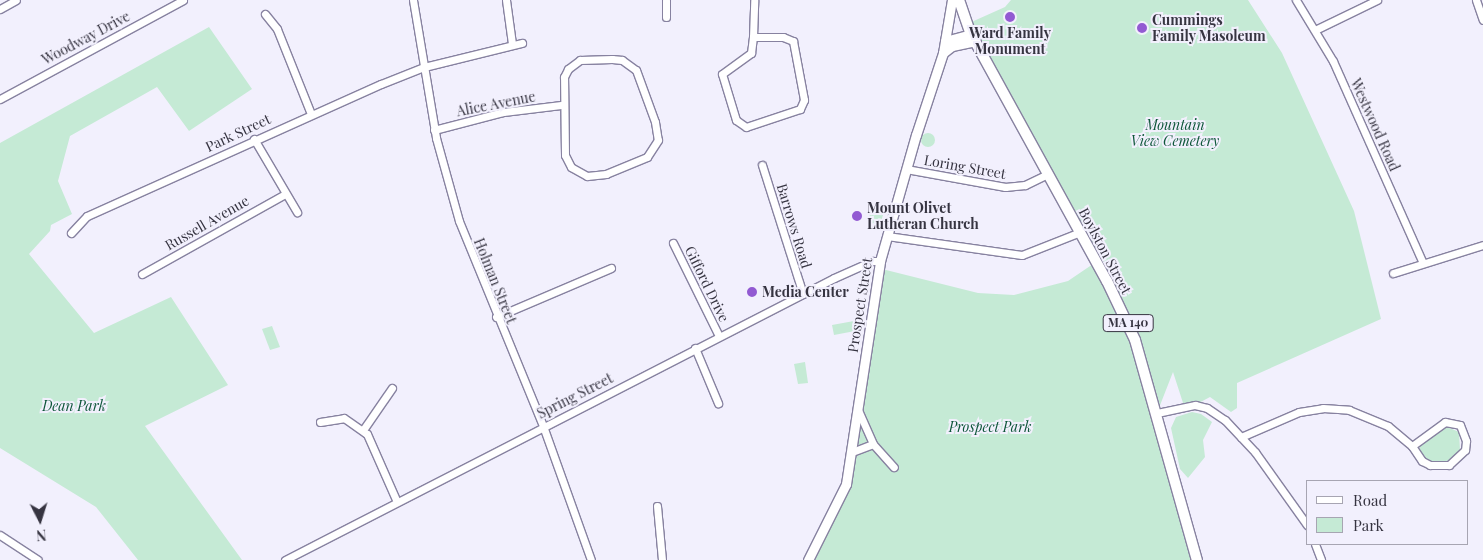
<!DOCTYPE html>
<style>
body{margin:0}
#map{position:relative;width:1483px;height:560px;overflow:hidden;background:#f2f0fd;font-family:"Playfair Display",serif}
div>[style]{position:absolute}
.green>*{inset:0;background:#c5ead5}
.round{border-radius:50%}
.roads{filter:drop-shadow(1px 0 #8782a0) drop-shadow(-1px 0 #8782a0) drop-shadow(0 1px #8782a0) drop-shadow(0 -1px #8782a0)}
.minor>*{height:7px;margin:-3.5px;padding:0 3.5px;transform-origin:3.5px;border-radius:3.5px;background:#fff}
.tertiary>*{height:9px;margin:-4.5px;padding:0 4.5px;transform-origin:4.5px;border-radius:4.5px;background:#fff}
.primary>*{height:10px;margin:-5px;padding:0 5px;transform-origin:5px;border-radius:5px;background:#fff}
.dots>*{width:14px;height:14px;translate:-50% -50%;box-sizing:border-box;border:2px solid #f2f0fd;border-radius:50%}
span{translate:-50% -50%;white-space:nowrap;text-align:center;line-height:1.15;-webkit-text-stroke:4px #f2f0fd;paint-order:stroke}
.shield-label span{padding:1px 4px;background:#f2f0fd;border:1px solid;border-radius:4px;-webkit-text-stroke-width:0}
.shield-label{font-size:12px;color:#363441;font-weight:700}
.poi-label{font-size:14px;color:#363441;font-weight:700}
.left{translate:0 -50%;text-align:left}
.street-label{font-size:14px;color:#363441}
.park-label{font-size:14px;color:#0d5639;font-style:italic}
.legend{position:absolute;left:1306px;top:480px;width:162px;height:65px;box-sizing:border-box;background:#f2f0fd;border:1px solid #a7a5b2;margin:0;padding:6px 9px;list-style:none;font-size:15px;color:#363441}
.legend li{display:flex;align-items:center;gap:10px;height:25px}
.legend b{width:25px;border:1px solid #a7a5b2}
.north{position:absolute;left:15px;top:495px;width:50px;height:50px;-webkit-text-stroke:4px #f2f0fd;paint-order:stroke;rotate:175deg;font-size:14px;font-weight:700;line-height:20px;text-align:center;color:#363441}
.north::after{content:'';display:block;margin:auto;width:18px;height:22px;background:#363441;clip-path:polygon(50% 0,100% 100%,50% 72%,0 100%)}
</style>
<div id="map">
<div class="green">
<div style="clip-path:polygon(1011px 0,1248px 0,1282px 53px,1354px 211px,1381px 319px,1237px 383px,1237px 408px,1231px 412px,1210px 397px,1195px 405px,1184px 406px,1173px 372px,1157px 413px,1197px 560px,808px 560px,841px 498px,878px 268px,978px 293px,1014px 295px,1068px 281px,1096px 262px,967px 24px,1005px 7px)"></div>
<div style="clip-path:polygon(209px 27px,252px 89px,189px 131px,157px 87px,70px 136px,58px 181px,72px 214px,51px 225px,50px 231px,29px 254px,94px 333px,171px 297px,228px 385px,145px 426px,242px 560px,138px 560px,96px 507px,0 448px,0 143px)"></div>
<div class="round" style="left:921px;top:133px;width:14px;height:14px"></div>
<div style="clip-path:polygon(874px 205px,885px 208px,880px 225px,867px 222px)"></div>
<div style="clip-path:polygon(854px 321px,855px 331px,834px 335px,832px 325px)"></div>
<div style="clip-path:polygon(272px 326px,280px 347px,270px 350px,262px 329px)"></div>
<div style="clip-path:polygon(805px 362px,808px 383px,798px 384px,794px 364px)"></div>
<div style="clip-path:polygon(1192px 412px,1201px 414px,1212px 422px,1203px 440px,1205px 457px,1188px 478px,1180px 469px,1171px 428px,1176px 417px)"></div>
<div style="clip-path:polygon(1445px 426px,1459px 432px,1460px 450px,1452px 460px,1433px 463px,1423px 458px,1419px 446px)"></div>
</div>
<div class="roads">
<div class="minor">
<div style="left:413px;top:0;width:140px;rotate:80.5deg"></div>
<div style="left:436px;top:138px;width:86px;rotate:74.5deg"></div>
<div style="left:459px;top:221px;width:222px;rotate:67.7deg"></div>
<div style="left:543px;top:426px;width:142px;rotate:70.3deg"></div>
<div style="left:506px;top:0;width:44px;rotate:82.2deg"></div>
<div style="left:666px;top:0;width:17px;rotate:90deg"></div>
<div style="left:1296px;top:0;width:71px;rotate:58.8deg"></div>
<div style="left:1333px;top:61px;width:221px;rotate:66deg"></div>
<div style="left:1476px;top:0;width:21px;rotate:71deg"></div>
<div style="left:0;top:9px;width:18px;rotate:-29deg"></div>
<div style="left:265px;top:14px;width:19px;rotate:51deg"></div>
<div style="left:277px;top:29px;width:92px;rotate:68.2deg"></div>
<div style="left:1315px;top:30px;width:69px;rotate:-25.8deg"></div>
<div style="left:753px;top:37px;width:30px"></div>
<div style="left:783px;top:37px;width:11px;rotate:22deg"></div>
<div style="left:793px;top:41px;width:60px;rotate:79.4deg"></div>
<div style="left:804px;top:100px;width:10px;rotate:114deg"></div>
<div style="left:800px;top:109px;width:57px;rotate:161.6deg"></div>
<div style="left:746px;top:127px;width:12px;rotate:-145deg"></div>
<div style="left:736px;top:120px;width:48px;rotate:-106.9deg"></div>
<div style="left:722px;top:74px;width:36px;rotate:-36deg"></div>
<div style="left:751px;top:53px;width:16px;rotate:-83deg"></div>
<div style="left:753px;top:37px;width:37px;rotate:-88deg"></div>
<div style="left:612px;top:59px;width:10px;rotate:6deg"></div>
<div style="left:622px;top:60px;width:17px;rotate:36deg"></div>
<div style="left:636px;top:70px;width:55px;rotate:69.9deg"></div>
<div style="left:655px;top:122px;width:18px;rotate:81deg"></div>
<div style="left:658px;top:140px;width:20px;rotate:123deg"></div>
<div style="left:647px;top:157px;width:44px;rotate:157.5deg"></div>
<div style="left:606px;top:174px;width:19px;rotate:174deg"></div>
<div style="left:587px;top:176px;width:18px;rotate:-151deg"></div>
<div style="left:571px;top:167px;width:13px;rotate:-117deg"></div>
<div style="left:565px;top:155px;width:78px;rotate:-90.7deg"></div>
<div style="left:564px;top:77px;width:9px;rotate:-63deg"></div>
<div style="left:568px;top:69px;width:15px;rotate:-37deg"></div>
<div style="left:580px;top:60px;width:32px;rotate:-2deg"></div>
<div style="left:0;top:99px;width:208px;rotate:-28.4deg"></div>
<div style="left:434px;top:130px;width:71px;rotate:-14.6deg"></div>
<div style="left:503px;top:112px;width:59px;rotate:-6.8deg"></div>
<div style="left:254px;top:139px;width:85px;rotate:59.5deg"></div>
<div style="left:762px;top:165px;width:135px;rotate:72.4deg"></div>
<div style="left:906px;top:169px;width:101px;rotate:10.3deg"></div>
<div style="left:1005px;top:187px;width:20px;rotate:-6deg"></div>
<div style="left:1025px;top:185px;width:25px;rotate:-26deg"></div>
<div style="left:71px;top:233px;width:23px;rotate:-47deg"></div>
<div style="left:87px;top:216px;width:322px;rotate:-24.2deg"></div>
<div style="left:381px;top:84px;width:46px;rotate:-21.6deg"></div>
<div style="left:424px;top:67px;width:101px;rotate:-13.8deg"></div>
<div style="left:887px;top:236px;width:136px;rotate:8deg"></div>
<div style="left:1022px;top:255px;width:62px;rotate:-21.6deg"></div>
<div style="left:673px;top:243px;width:104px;rotate:63.7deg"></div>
<div style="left:1393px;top:273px;width:94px;rotate:-17.3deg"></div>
<div style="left:142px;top:274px;width:164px;rotate:-29.2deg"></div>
<div style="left:496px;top:317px;width:125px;rotate:-23.1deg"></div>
<div style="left:695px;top:348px;width:60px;rotate:67.3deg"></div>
<div style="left:858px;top:410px;width:37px;rotate:66deg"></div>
<div style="left:873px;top:444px;width:31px;rotate:48deg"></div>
<div style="left:1157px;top:413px;width:39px;rotate:-12deg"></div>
<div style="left:1195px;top:405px;width:12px;rotate:14deg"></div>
<div style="left:1207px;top:408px;width:22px;rotate:34deg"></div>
<div style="left:1225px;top:420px;width:44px;rotate:46.8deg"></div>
<div style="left:1255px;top:452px;width:90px;rotate:54.5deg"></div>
<div style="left:320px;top:422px;width:24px;rotate:-9deg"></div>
<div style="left:344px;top:418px;width:28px;rotate:35deg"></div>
<div style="left:367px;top:434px;width:74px;rotate:66.2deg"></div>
<div style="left:1445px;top:422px;width:15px;rotate:11deg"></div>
<div style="left:1460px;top:425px;width:17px;rotate:69deg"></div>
<div style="left:1466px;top:441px;width:9px;rotate:96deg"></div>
<div style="left:1465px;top:450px;width:22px;rotate:137deg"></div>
<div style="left:1449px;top:465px;width:19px;rotate:180deg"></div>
<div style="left:1430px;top:465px;width:9px;rotate:-153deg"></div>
<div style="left:1422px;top:461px;width:18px;rotate:-124deg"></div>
<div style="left:1412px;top:446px;width:41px;rotate:-36deg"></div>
<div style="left:363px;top:430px;width:51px;rotate:-55.4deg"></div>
<div style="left:1241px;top:437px;width:63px;rotate:-23.3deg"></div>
<div style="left:1299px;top:412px;width:24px;rotate:-9deg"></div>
<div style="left:1323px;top:408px;width:26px;rotate:4deg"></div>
<div style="left:1349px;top:410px;width:42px;rotate:22.3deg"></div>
<div style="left:1388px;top:426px;width:31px;rotate:40deg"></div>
<div style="left:852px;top:452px;width:22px;rotate:-21deg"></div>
<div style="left:657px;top:506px;width:54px;rotate:84.7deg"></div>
<div style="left:0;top:535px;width:45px;rotate:33.3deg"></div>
<div style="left:1315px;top:544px;width:17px;rotate:69deg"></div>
<div style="left:285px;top:560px;width:617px;rotate:-27.19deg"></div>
<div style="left:834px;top:278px;width:42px;rotate:-24.1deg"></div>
<div style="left:872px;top:261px;width:8px"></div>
</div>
<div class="tertiary">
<div style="left:945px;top:41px;width:27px;rotate:-15deg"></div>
<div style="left:943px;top:53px;width:11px;rotate:-38deg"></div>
<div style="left:952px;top:46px;width:24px;rotate:-12deg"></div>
<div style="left:808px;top:560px;width:85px;rotate:-63.4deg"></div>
<div style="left:846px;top:484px;width:226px;rotate:-81.3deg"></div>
<div style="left:880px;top:261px;width:131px;rotate:-74.1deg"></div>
<div style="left:916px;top:135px;width:86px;rotate:-71.8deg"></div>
<div style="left:943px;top:53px;width:54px;rotate:-80.4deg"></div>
</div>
<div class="primary">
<div style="left:959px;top:0;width:36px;rotate:71deg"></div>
<div style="left:971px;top:34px;width:282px;rotate:61.2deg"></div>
<div style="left:1107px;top:281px;width:65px;rotate:64.6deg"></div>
<div style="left:1135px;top:340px;width:229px;rotate:74.3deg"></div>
</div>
</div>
<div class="dots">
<div style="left:1010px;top:17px;background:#925ad2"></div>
<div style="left:1142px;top:28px;background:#925ad2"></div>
<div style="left:857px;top:216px;background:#925ad2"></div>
<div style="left:752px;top:292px;background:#925ad2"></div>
</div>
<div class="shield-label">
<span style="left:1128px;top:323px">MA 140</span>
</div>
<div class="poi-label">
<span class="left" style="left:1152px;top:28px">Cummings<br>Family Masoleum</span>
<span style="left:1010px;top:41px">Ward Family<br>Monument</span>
<span class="left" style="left:867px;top:216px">Mount Olivet<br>Lutheran Church</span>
<span class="left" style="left:762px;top:292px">Media Center</span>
</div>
<div class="street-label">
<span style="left:86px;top:38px;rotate:-28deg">Woodway Drive</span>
<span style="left:496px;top:104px;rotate:-11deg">Alice Avenue</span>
<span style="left:1375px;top:125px;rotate:66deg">Westwood Road</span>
<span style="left:238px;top:133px;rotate:-25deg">Park Street</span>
<span style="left:965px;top:167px;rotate:10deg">Loring Street</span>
<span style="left:207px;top:223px;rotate:-30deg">Russell Avenue</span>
<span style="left:794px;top:226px;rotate:73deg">Barrows Road</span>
<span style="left:1105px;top:251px;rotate:62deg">Boylston Street</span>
<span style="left:495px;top:281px;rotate:68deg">Holman Street</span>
<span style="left:707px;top:284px;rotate:64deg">Gifford Drive</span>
<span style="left:860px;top:305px;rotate:-81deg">Prospect Street</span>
<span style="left:575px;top:396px;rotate:-27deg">Spring Street</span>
</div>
<div class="park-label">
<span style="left:1175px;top:133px">Mountain<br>View Cemetery</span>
<span style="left:74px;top:406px">Dean Park</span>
<span style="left:990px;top:427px">Prospect Park</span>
</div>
<ul class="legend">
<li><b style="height:6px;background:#fff"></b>Road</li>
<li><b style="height:14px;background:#c5ead5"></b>Park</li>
</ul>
<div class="north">N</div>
</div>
